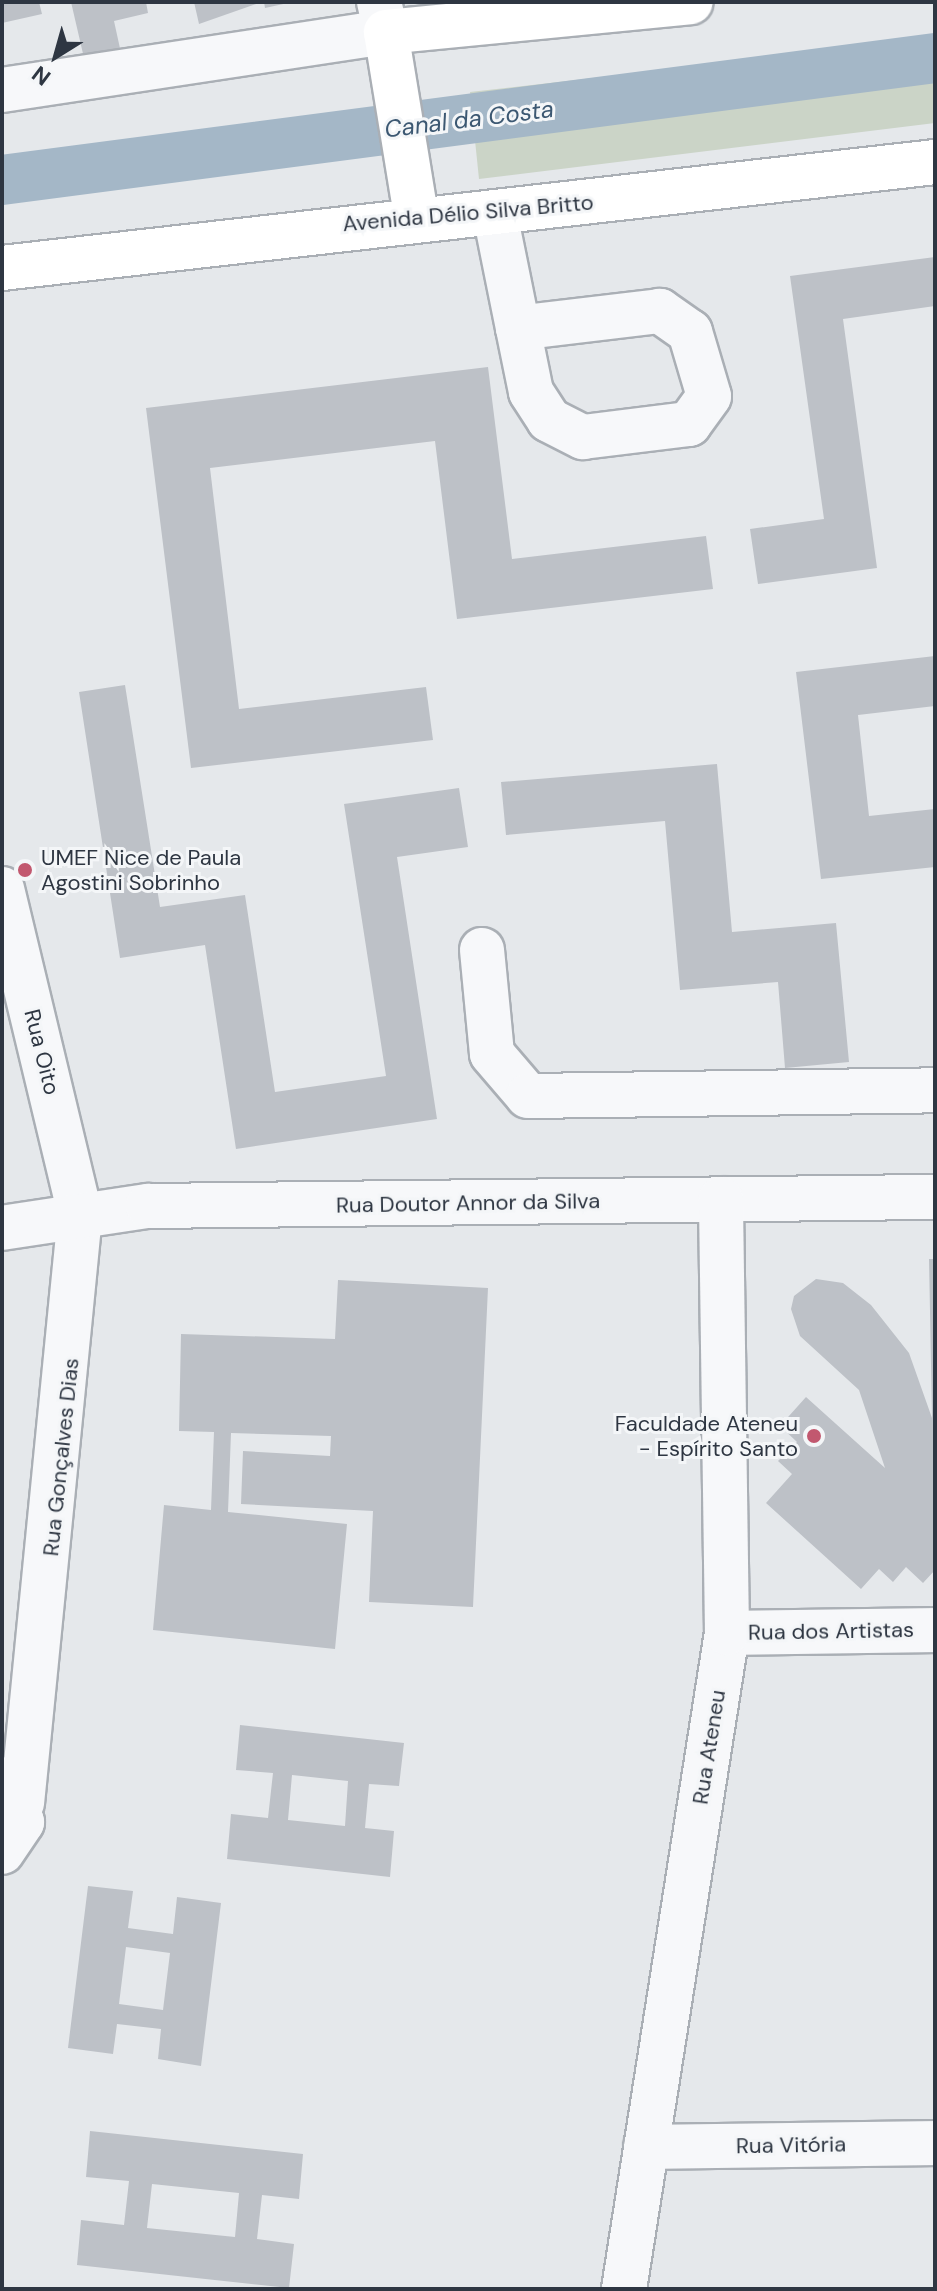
<!DOCTYPE html>
<meta charset="utf-8">
<style>
body{margin:0}
#map{position:relative;width:937px;height:2291px;overflow:hidden;background:#e5e8eb;font-family:"DM Sans",sans-serif}
div>[style]{position:absolute}
.green>*{inset:0;background:#cbd4c7}
.canal>*{height:50px;margin:-25px;padding:0 25px;transform-origin:25px;border-radius:25px;background:#a4b7c7}
.building>*{inset:0;background:#bdc1c7}
.roads{filter:drop-shadow(2px 0 #aaafb5) drop-shadow(-2px 0 #aaafb5) drop-shadow(0 2px #aaafb5) drop-shadow(0 -2px #aaafb5)}
.minor>*{height:44px;margin:-22px;padding:0 22px;transform-origin:22px;border-radius:22px;background:#f7f8fa}
.major>*{height:44px;margin:-22px;padding:0 22px;transform-origin:22px;border-radius:22px;background:#fff}
.dots>*{width:22px;height:22px;translate:-50% -50%;box-sizing:border-box;border:4px solid #f4f6f8;border-radius:50%}
span{translate:-50% -50%;white-space:nowrap;text-align:center;line-height:1.15;-webkit-text-stroke:6px #f4f6f8;paint-order:stroke}
.street-label{font-size:22px;color:#2e3642}
.poi-label{font-size:22px;color:#2e3642}
.left{translate:0 -50%;text-align:left}
.right{translate:-100% -50%;text-align:right}
.water-label{font-size:24px;color:#3c5872;font-style:italic}
.frame{position:absolute;inset:0;border:4px solid #2e3642;pointer-events:none}
.north{position:absolute;left:16px;top:16px;width:80px;height:80px;-webkit-text-stroke:6px #f4f6f8;paint-order:stroke;rotate:217deg;font-size:22px;font-weight:700;line-height:32px;text-align:center;color:#2e3642}
.north::after{content:'';display:block;margin:auto;width:28px;height:36px;background:#2e3642;clip-path:polygon(50% 0,100% 100%,50% 72%,0 100%)}
</style>
<div id="map">
<div class="green">
<div style="clip-path:polygon(935px 39px,935px 123px,479px 179px,470px 92px)"></div>
</div>
<div class="canal">
<div style="left:2px;top:180px;width:941px;rotate:-7.45deg"></div>
</div>
<div class="building">
<div style="clip-path:polygon(2px 2px,39px 2px,42px 14px,2px 23px)"></div>
<div style="clip-path:polygon(71px 2px,146px 2px,148px 13px,114px 21px,121px 53px,84px 58px)"></div>
<div style="clip-path:polygon(194px 2px,259px 2px,259px 3px,199px 24px)"></div>
<div style="clip-path:polygon(264px 2px,288px 2px,288px 3px,265px 8px)"></div>
<div style="clip-path:polygon(935px 257px,935px 306px,843px 319px,877px 568px,758px 584px,750px 529px,824px 519px,790px 276px)"></div>
<div style="clip-path:polygon(488px 367px,512px 559px,706px 536px,713px 589px,457px 619px,435px 441px,210px 468px,239px 709px,426px 687px,433px 740px,191px 768px,146px 408px)"></div>
<div style="clip-path:polygon(935px 656px,935px 706px,858px 715px,869px 816px,935px 809px,935px 867px,821px 879px,796px 672px)"></div>
<div style="clip-path:polygon(125px 685px,160px 907px,245px 895px,275px 1092px,386px 1076px,344px 804px,459px 788px,468px 847px,397px 857px,437px 1119px,236px 1149px,205px 945px,120px 958px,79px 692px)"></div>
<div style="clip-path:polygon(717px 764px,732px 932px,836px 923px,849px 1062px,785px 1068px,778px 982px,680px 990px,665px 821px,506px 835px,501px 782px)"></div>
<div style="clip-path:polygon(929px 1259px,935px 1259px,935px 1570px,923px 1583px,906px 1567px,893px 1582px,879px 1569px,861px 1589px,766px 1503px,792px 1474px,778px 1461px,797px 1442px,780px 1426px,806px 1397px,885px 1468px,859px 1390px,800px 1336px,791px 1309px,794px 1296px,816px 1279px,843px 1283px,871px 1305px,909px 1353px,932px 1418px)"></div>
<div style="clip-path:polygon(338px 1280px,488px 1288px,473px 1607px,369px 1602px,373px 1511px,241px 1504px,243px 1451px,330px 1456px,331px 1436px,231px 1433px,228px 1512px,347px 1524px,335px 1649px,153px 1630px,164px 1505px,211px 1510px,214px 1432px,179px 1431px,181px 1334px,335px 1339px)"></div>
<div style="clip-path:polygon(evenodd,240px 1725px,404px 1743px,399px 1786px,369px 1784px,365px 1828px,394px 1831px,390px 1877px,227px 1859px,231px 1814px,268px 1818px,273px 1773px,236px 1770px,240px 1725px,292px 1775px,348px 1781px,345px 1826px,288px 1820px,292px 1775px)"></div>
<div style="clip-path:polygon(evenodd,88px 1886px,133px 1891px,128px 1928px,173px 1934px,177px 1897px,221px 1903px,201px 2066px,158px 2059px,161px 2029px,117px 2024px,113px 2054px,68px 2048px,88px 1886px,126px 1947px,170px 1953px,163px 2010px,119px 2004px,126px 1947px)"></div>
<div style="clip-path:polygon(evenodd,90px 2131px,303px 2154px,299px 2199px,262px 2195px,257px 2239px,294px 2244px,289px 2288px,77px 2265px,81px 2220px,124px 2225px,129px 2181px,86px 2177px,90px 2131px,152px 2184px,239px 2193px,235px 2237px,147px 2228px,152px 2184px)"></div>
</div>
<div class="roads">
<div class="minor">
<div style="left:2px;top:90px;width:388px;rotate:-8.6deg"></div>
<div style="left:386px;top:32px;width:31px;rotate:-103deg"></div>
<div style="left:495px;top:214px;width:116px;rotate:78.6deg"></div>
<div style="left:518px;top:328px;width:65px;rotate:78.5deg"></div>
<div style="left:531px;top:392px;width:33px;rotate:57deg"></div>
<div style="left:549px;top:420px;width:38px;rotate:27deg"></div>
<div style="left:583px;top:437px;width:107px;rotate:-7deg"></div>
<div style="left:689px;top:424px;width:34px;rotate:-54deg"></div>
<div style="left:709px;top:396px;width:67px;rotate:-106.5deg"></div>
<div style="left:690px;top:332px;width:37px;rotate:-145deg"></div>
<div style="left:660px;top:311px;width:143px;rotate:173.2deg"></div>
<div style="left:2px;top:889px;width:335px;rotate:76.5deg"></div>
<div style="left:80px;top:1215px;width:591px;rotate:95.63deg"></div>
<div style="left:482px;top:950px;width:104px;rotate:84.5deg"></div>
<div style="left:492px;top:1054px;width:55px;rotate:49.4deg"></div>
<div style="left:528px;top:1096px;width:407px;rotate:-0.8deg"></div>
<div style="left:2px;top:1228px;width:148px;rotate:-8.6deg"></div>
<div style="left:148px;top:1206px;width:787px;rotate:-0.66deg"></div>
<div style="left:727px;top:1633px;width:208px;rotate:-0.8deg"></div>
<div style="left:2px;top:1852px;width:36px;rotate:-56deg"></div>
<div style="left:22px;top:1822px;width:45px;rotate:-106.8deg"></div>
<div style="left:646px;top:2147px;width:289px;rotate:-0.8deg"></div>
<div style="left:624px;top:2289px;width:664px;rotate:-81.08deg"></div>
<div style="left:727px;top:1633px;width:434px;rotate:-90.8deg"></div>
</div>
<div class="major">
<div style="left:416px;top:215px;width:185px;rotate:-99.3deg"></div>
<div style="left:386px;top:32px;width:306px;rotate:-5.6deg"></div>
<div style="left:2px;top:268px;width:939px;rotate:-6.48deg"></div>
</div>
</div>
<div class="dots">
<div style="left:25px;top:870px;background:#c2586f"></div>
<div style="left:814px;top:1436px;background:#c2586f"></div>
</div>
<div class="street-label">
<span style="left:468px;top:213px;rotate:-5deg">Avenida Délio Silva Britto</span>
<span style="left:42px;top:1052px;rotate:76deg">Rua Oito</span>
<span style="left:468px;top:1203px;rotate:-1deg">Rua Doutor Annor da Silva</span>
<span style="left:61px;top:1457px;rotate:-84deg">Rua Gonçalves Dias</span>
<span style="left:831px;top:1631px;rotate:-1deg">Rua dos Artistas</span>
<span style="left:709px;top:1747px;rotate:-81deg">Rua Ateneu</span>
<span style="left:791px;top:2145px;rotate:-1deg">Rua Vitória</span>
</div>
<div class="poi-label">
<span class="left" style="left:41px;top:870px">UMEF Nice de Paula<br>Agostini Sobrinho</span>
<span class="right" style="left:798px;top:1436px">Faculdade Ateneu<br>- Espírito Santo</span>
</div>
<div class="water-label">
<span style="left:469px;top:119px;rotate:-7deg">Canal da Costa</span>
</div>
<div class="frame"></div>
<div class="north">N</div>
</div>
